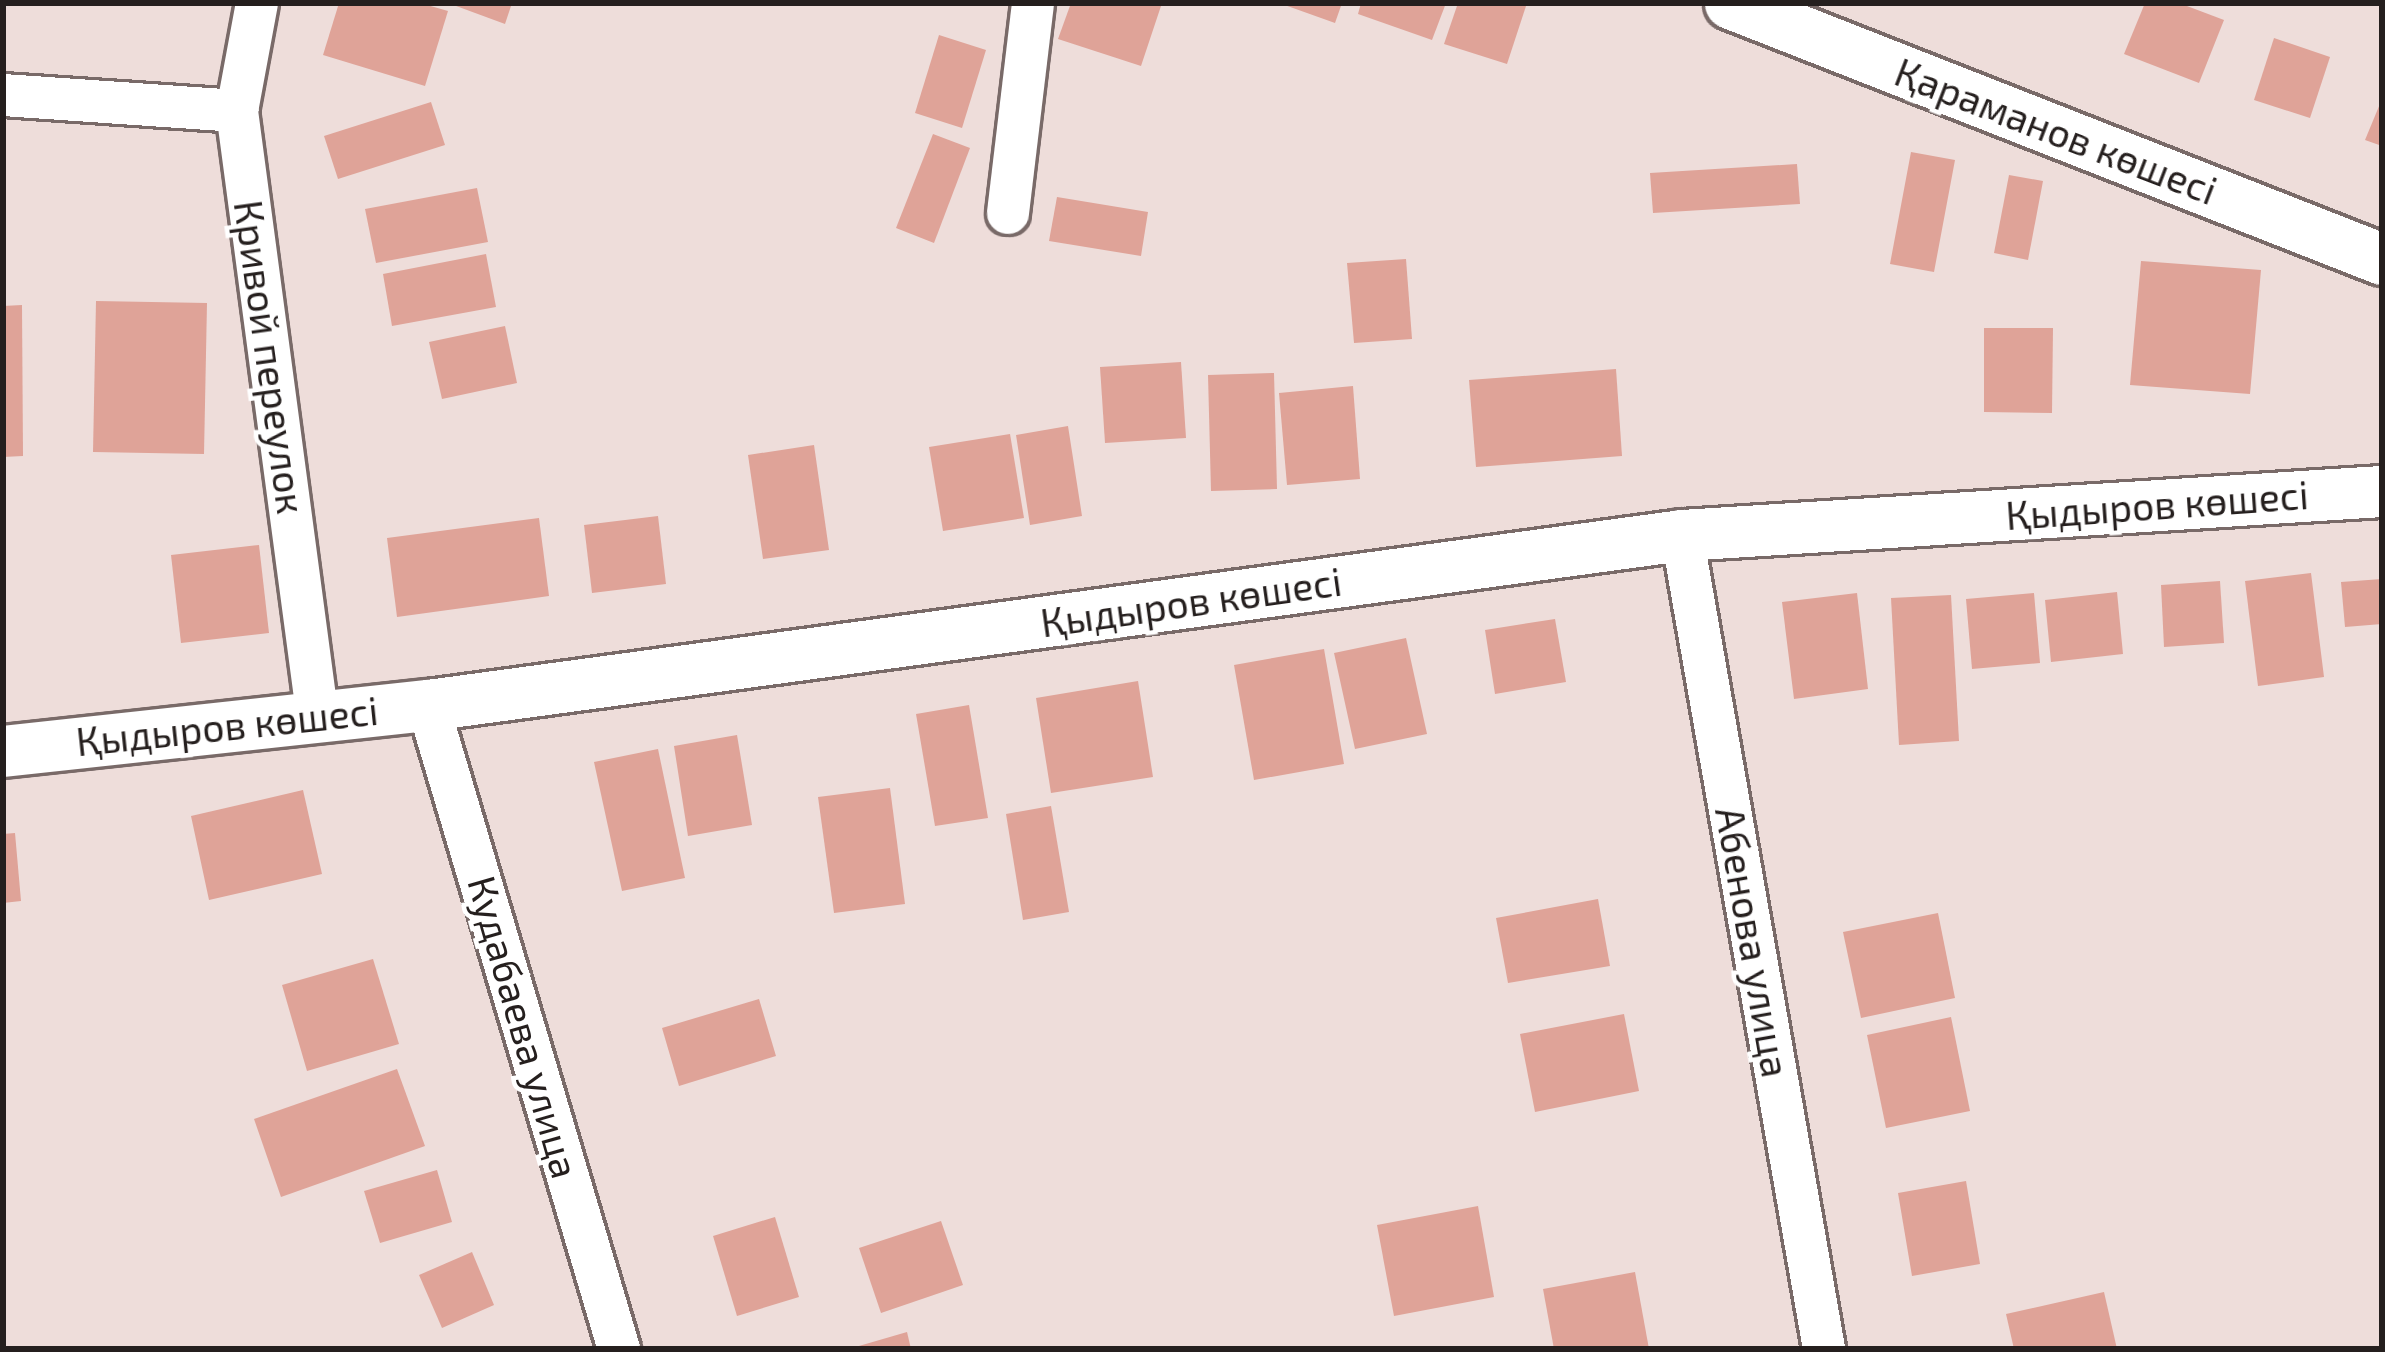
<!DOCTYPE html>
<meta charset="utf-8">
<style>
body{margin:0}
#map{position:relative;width:2385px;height:1352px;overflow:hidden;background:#eeddda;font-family:"Exo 2",sans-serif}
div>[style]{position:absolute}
.building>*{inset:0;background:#dfa398}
.roads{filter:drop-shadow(3px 0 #796a68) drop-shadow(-3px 0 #796a68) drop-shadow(0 3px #796a68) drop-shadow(0 -3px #796a68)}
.minor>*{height:42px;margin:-21px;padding:0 21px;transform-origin:21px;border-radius:21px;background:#fff}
.tertiary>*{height:51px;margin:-25.5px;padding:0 25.5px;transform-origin:25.5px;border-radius:25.5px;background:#fff}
span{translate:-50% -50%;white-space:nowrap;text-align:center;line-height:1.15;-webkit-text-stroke:9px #fff;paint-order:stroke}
.street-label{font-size:39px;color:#251f1e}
.frame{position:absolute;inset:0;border:6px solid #251f1e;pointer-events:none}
</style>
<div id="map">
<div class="building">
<div style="clip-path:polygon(339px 3px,420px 3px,448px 11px,425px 86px,323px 55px)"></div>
<div style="clip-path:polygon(448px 3px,512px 3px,505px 24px)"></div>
<div style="clip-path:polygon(1071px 3px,1162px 3px,1141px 66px,1058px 39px)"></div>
<div style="clip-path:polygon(1279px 3px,1342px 3px,1335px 23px)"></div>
<div style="clip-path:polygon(1361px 3px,1446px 3px,1432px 40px,1358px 14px)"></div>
<div style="clip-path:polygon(1458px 3px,1527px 3px,1507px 64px,1444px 44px)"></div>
<div style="clip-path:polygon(2145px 3px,2179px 3px,2224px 20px,2199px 83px,2124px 54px)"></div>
<div style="clip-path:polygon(939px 35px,986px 50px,962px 128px,915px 113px)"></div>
<div style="clip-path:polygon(2274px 38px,2330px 57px,2310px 118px,2254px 100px)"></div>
<div style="clip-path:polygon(2382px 99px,2382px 146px,2365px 140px)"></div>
<div style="clip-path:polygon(431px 102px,445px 145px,338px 179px,324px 136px)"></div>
<div style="clip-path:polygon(933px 134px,970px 148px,934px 243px,896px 228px)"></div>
<div style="clip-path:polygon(1911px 152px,1955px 160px,1934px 272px,1890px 264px)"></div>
<div style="clip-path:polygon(1797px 164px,1800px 204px,1653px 213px,1650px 173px)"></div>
<div style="clip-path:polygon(2009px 175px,2043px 181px,2028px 260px,1994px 253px)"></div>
<div style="clip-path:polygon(477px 188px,488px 242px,376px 263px,365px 209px)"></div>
<div style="clip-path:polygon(1057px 197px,1148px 212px,1141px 256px,1049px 241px)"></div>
<div style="clip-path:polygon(486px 254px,496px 307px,392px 326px,383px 274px)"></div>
<div style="clip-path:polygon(1406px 259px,1412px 339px,1354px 343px,1347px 263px)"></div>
<div style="clip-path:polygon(2141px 261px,2261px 270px,2250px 394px,2130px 385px)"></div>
<div style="clip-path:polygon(96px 301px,207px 303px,204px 454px,93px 452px)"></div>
<div style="clip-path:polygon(22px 305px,23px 456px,3px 457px,3px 306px)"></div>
<div style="clip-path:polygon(505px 326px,517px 383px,442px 399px,429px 342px)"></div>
<div style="clip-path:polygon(1984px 328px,2053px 328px,2052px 413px,1984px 412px)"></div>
<div style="clip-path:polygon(1181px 362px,1186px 438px,1105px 443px,1100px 367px)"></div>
<div style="clip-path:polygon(1616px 369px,1622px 456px,1476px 467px,1469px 380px)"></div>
<div style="clip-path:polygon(1274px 373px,1277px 489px,1211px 491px,1208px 375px)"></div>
<div style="clip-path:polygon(1353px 386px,1360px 479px,1287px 485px,1279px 393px)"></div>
<div style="clip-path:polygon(1068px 426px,1082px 516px,1030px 525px,1016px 435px)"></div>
<div style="clip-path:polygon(1010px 434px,1024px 518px,943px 531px,929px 447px)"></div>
<div style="clip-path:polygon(814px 445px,829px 550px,763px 559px,748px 455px)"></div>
<div style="clip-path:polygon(658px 516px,666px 584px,592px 593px,584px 525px)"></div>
<div style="clip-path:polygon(539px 518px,549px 596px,397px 617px,387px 538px)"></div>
<div style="clip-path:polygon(259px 545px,269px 633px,181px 643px,171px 555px)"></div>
<div style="clip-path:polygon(2311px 573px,2324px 677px,2258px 686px,2245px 581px)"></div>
<div style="clip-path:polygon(2382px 579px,2382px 624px,2345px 627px,2341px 582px)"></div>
<div style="clip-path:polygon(2220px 581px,2224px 643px,2164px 647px,2161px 585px)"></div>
<div style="clip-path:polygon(2117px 592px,2123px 654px,2051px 662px,2045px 600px)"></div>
<div style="clip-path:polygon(1857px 593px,1868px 689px,1794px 699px,1782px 602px)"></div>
<div style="clip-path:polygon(2034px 593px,2040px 663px,1972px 669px,1966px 599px)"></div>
<div style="clip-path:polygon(1951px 595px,1959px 741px,1899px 745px,1891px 598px)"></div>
<div style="clip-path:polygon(1555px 619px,1566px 682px,1495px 694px,1485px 630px)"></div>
<div style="clip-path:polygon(1406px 638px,1427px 734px,1355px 749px,1334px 653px)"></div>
<div style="clip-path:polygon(1324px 649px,1344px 764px,1254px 780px,1234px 665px)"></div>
<div style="clip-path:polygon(1138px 681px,1153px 777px,1051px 793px,1036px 698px)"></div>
<div style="clip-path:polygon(969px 705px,988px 818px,935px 826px,916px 714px)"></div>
<div style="clip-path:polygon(737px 735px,752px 825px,688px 836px,674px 746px)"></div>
<div style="clip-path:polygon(658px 749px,685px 878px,622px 891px,594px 762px)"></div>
<div style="clip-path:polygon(890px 788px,905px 904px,834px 913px,818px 797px)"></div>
<div style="clip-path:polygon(303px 790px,322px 874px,209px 900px,191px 816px)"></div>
<div style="clip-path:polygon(1051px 806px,1069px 912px,1023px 920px,1006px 814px)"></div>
<div style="clip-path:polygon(15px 833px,21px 901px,3px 903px,3px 834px)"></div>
<div style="clip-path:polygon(1598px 899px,1610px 966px,1508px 983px,1496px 918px)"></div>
<div style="clip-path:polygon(1938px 913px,1955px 998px,1861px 1018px,1843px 932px)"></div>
<div style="clip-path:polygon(373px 959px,399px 1044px,307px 1071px,282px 985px)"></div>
<div style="clip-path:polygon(759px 999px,776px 1056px,679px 1086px,662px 1028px)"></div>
<div style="clip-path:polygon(1624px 1014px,1639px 1091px,1535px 1112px,1520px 1034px)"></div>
<div style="clip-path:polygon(1951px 1017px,1970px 1111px,1886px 1128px,1867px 1035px)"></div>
<div style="clip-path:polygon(397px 1069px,425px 1146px,281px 1197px,254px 1119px)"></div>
<div style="clip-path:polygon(437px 1170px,452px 1222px,380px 1243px,364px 1191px)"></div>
<div style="clip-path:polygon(1966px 1181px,1980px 1264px,1912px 1276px,1898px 1193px)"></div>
<div style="clip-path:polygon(1478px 1206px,1494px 1297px,1394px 1316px,1377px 1225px)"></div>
<div style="clip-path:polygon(775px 1217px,799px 1297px,737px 1316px,713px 1236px)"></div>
<div style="clip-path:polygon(941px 1221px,963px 1285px,881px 1313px,859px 1248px)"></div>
<div style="clip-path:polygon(472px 1252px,494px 1305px,442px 1328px,419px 1275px)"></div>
<div style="clip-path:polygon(1635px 1272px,1649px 1349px,1554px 1349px,1543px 1289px)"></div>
<div style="clip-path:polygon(2104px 1292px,2117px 1349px,2014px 1349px,2006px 1314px)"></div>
<div style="clip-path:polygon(907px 1332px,911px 1349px,852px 1349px,852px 1348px)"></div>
</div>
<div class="roads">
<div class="minor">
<div style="left:257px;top:3px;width:110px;rotate:100.5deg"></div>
<div style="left:237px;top:111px;width:606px;rotate:82.42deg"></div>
<div style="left:3px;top:95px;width:235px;rotate:3.9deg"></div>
<div style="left:1008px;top:213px;width:211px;rotate:-83.2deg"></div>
<div style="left:1682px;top:535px;width:826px;rotate:80.1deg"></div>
<div style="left:428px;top:705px;width:672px;rotate:73.48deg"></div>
</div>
<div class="tertiary">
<div style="left:1730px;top:3px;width:700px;rotate:21.44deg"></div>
<div style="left:3px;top:751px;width:427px;rotate:-6.2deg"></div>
<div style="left:428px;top:705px;width:1265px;rotate:-7.72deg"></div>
<div style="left:1682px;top:535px;width:701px;rotate:-3.6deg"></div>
</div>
</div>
<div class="street-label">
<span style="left:2056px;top:131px;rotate:21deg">Қараманов көшесі</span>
<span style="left:270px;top:357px;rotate:82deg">Кривой переулок</span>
<span style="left:2157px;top:505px;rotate:-4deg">Қыдыров көшесі</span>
<span style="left:1191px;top:602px;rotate:-8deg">Қыдыров көшесі</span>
<span style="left:227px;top:726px;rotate:-6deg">Қыдыров көшесі</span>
<span style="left:1753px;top:942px;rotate:80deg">Абенова улица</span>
<span style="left:524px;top:1027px;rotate:74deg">Кудабаева улица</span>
</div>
<div class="frame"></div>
</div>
